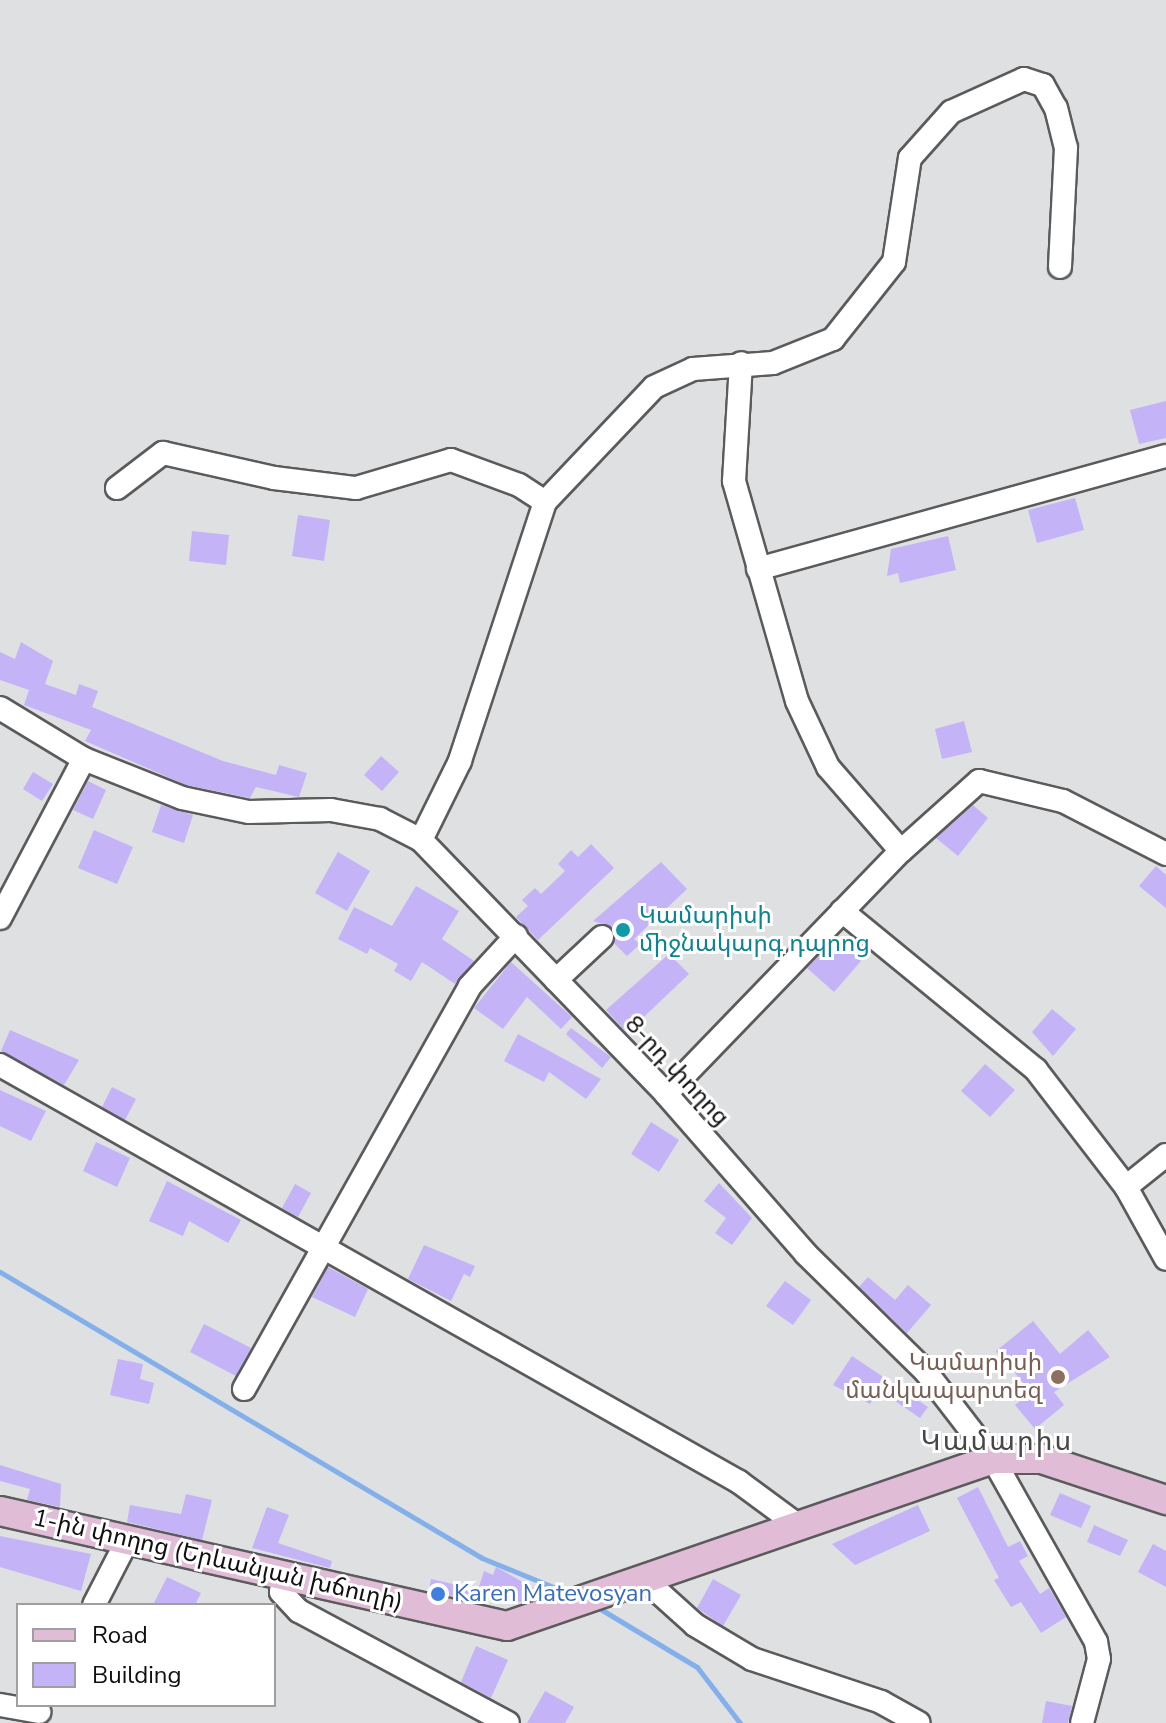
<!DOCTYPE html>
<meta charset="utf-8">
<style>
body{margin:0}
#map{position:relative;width:1166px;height:1723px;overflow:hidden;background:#dfe0e1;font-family:"Nunito Sans","Noto Sans Armenian",sans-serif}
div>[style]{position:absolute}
.stream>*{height:5px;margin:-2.5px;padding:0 2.5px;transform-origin:2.5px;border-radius:2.5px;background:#83b0eb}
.building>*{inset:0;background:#c5b3f8}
.roads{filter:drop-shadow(2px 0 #5b5b5c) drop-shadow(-2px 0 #5b5b5c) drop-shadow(0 2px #5b5b5c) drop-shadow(0 -2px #5b5b5c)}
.minor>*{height:22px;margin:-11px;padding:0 11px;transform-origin:11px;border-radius:11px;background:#fff}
.major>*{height:28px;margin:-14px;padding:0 14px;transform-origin:14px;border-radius:14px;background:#e0bcd7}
.dots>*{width:22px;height:22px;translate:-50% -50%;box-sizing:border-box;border:4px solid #fff;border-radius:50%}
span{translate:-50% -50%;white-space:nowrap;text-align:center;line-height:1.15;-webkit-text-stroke:6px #fff;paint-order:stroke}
.culture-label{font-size:24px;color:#0d838f}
.left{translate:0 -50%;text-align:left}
.street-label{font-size:24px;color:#101011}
.education-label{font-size:24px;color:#785e54}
.right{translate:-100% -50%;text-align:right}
.shop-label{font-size:24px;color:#366cbe}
.quarter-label{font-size:28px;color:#474748;letter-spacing:2px}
.legend{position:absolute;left:16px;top:1603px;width:260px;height:104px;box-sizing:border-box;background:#fff;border:2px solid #9f9fa0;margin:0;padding:10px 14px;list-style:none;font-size:24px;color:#101011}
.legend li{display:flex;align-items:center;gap:16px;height:40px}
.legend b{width:40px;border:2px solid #9f9fa0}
</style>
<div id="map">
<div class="stream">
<div style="left:0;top:1272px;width:560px;rotate:30.68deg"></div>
<div style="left:482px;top:1558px;width:95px;rotate:22.2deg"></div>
<div style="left:597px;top:1607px;width:117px;rotate:31deg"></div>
<div style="left:697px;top:1667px;width:71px;rotate:52.5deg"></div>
</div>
<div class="building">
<div style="clip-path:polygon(1166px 401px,1166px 438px,1139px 444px,1130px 410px)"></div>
<div style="clip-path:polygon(1075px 498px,1084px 530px,1037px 543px,1028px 510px)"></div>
<div style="clip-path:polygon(298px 515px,330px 520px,324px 561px,292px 556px)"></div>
<div style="clip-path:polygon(192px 531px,229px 535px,226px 565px,189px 561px)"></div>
<div style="clip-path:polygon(948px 536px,956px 570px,900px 583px,898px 573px,887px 576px,891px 549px)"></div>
<div style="clip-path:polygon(21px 642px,53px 661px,45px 684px,76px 695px,79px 684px,98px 691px,92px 707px,223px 761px,276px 775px,279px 765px,307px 773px,299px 797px,256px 787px,250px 798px,186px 785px,85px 741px,91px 730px,24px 705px,29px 690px,0 680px,0 652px,15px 659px)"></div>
<div style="clip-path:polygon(964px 721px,972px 752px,942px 759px,935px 729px)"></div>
<div style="clip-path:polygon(381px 756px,399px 772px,382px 791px,364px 775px)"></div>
<div style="clip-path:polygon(33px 772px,53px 784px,42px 801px,23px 789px)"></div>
<div style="clip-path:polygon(88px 781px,106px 790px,93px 819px,73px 810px)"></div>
<div style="clip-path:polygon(161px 805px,193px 815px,184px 843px,152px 832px)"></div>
<div style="clip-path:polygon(973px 805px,988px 818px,958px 856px,936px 838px)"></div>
<div style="clip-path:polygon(94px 830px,133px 847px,117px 884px,78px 868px)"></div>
<div style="clip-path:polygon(591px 844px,614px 868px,538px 940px,516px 917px,528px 906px,522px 900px,535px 888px,541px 894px,565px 871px,558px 864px,571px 850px,578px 857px)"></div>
<div style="clip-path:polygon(338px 852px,370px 871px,347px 911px,315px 893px)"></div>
<div style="clip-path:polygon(661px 862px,687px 889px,634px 939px,640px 944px,627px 956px,614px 943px,612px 927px,593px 921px)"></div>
<div style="clip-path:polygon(1156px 866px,1166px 875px,1166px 908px,1139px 886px)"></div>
<div style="clip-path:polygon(416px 886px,459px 911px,442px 939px,474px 961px,455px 984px,422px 962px,411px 981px,394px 971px,398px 964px,370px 948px,367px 954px,338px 939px,354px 907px,392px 926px)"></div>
<div style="clip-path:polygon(836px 939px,861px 961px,834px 992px,807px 968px)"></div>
<div style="clip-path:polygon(669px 954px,689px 974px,627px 1033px,606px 1010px)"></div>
<div style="clip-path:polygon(511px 962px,572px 1017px,561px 1029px,527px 997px,503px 1029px,474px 1008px)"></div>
<div style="clip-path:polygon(1052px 1009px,1076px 1029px,1053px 1056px,1032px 1032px)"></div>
<div style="clip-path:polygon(571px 1028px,611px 1057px,602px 1068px,566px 1034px)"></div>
<div style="clip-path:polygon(10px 1030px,79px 1060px,64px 1085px,1px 1051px)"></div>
<div style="clip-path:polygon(518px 1034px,601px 1079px,586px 1099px,549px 1072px,544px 1082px,504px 1061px)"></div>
<div style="clip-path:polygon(985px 1064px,1015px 1090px,990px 1117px,961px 1091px)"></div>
<div style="clip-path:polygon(112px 1087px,136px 1099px,125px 1120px,102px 1107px)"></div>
<div style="clip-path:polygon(0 1090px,46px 1111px,31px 1141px,0 1126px)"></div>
<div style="clip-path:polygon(651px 1122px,679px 1140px,659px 1172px,631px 1154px)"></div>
<div style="clip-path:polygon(96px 1142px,130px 1158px,117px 1187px,83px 1171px)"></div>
<div style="clip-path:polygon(167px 1181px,241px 1220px,228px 1243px,189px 1221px,183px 1236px,149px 1221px)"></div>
<div style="clip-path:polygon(719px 1183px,752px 1218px,732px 1245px,715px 1233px,726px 1218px,704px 1201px)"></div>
<div style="clip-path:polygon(295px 1184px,311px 1193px,298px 1217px,282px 1208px)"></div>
<div style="clip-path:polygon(424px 1245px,475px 1266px,470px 1277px,464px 1274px,451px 1301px,408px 1279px)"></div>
<div style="clip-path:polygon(328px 1267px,368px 1289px,355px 1317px,312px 1297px)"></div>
<div style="clip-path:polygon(868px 1277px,895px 1300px,908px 1285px,931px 1305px,907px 1333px,859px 1287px)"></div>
<div style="clip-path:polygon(785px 1281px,811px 1300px,793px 1325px,766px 1306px)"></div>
<div style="clip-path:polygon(1033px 1321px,1060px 1354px,1088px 1330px,1110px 1357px,1054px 1392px,1064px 1405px,1035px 1429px,1015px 1405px,1031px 1392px,996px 1351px)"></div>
<div style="clip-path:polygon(204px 1324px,251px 1348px,236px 1376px,190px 1352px)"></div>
<div style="clip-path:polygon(852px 1356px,928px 1407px,920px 1418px,879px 1390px,870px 1404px,833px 1385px)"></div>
<div style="clip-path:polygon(118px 1359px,143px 1364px,140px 1379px,154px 1383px,149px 1404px,110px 1395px)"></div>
<div style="clip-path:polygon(0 1465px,61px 1484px,60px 1507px,27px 1500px,30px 1489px,0 1481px)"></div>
<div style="clip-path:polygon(978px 1487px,1008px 1547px,1020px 1541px,1028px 1556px,1019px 1561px,1040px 1594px,1049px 1588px,1066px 1617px,1041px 1633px,1021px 1602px,1011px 1607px,994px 1580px,999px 1578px,957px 1498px)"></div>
<div style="clip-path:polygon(1060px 1493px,1091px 1506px,1081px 1528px,1050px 1515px)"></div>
<div style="clip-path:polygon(186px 1494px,212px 1500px,202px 1540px,127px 1522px,130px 1505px,181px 1514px)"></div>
<div style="clip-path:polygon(918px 1505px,930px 1531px,855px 1565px,832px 1544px)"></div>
<div style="clip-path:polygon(267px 1507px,289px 1515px,278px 1543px,332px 1561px,330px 1568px,252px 1548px)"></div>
<div style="clip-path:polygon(1094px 1525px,1128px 1540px,1120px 1556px,1087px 1542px)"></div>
<div style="clip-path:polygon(0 1536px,91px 1554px,81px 1591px,0 1567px)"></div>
<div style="clip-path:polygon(1153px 1544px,1166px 1551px,1166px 1587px,1138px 1572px)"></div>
<div style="clip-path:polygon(496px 1567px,539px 1591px,535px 1598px,520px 1602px,478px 1590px,484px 1571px,493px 1575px)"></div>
<div style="clip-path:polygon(167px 1577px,201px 1593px,195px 1605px,153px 1605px)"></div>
<div style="clip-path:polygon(431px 1579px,478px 1590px,474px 1601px,429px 1591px)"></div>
<div style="clip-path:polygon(713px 1579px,741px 1595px,723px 1626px,697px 1608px)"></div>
<div style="clip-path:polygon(476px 1646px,508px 1660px,491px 1698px,461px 1682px)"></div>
<div style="clip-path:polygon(545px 1691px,574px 1707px,565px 1723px,527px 1723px)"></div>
<div style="clip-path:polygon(1046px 1701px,1072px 1706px,1068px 1723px,1042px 1723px)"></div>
</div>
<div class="roads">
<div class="minor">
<div style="left:117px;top:488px;width:58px;rotate:-37.3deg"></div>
<div style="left:163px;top:453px;width:114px;rotate:12.7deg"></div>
<div style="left:274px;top:478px;width:83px;rotate:7deg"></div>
<div style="left:356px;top:488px;width:99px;rotate:-16.4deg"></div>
<div style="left:451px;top:460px;width:72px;rotate:20.2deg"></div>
<div style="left:519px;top:485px;width:31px;rotate:33deg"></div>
<div style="left:545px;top:502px;width:273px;rotate:108.2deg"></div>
<div style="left:460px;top:761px;width:88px;rotate:116.3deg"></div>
<div style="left:545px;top:502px;width:158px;rotate:-46.5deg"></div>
<div style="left:654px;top:387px;width:43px;rotate:-24.8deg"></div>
<div style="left:693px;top:369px;width:80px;rotate:-4.3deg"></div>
<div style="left:773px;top:363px;width:65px;rotate:-21.8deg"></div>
<div style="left:833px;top:339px;width:98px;rotate:-51.6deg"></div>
<div style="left:894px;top:262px;width:105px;rotate:-81.3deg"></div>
<div style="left:910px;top:158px;width:62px;rotate:-48.3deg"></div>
<div style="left:951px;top:112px;width:80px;rotate:-24.3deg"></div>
<div style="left:1024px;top:79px;width:20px;rotate:18deg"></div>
<div style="left:1043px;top:85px;width:26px;rotate:61deg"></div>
<div style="left:1056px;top:108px;width:41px;rotate:76deg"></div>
<div style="left:1066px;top:148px;width:119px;rotate:92.9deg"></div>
<div style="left:758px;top:569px;width:423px;rotate:-15.5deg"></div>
<div style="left:0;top:708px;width:98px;rotate:31.3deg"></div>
<div style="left:84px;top:759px;width:105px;rotate:21.7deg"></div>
<div style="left:182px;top:798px;width:68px;rotate:11.8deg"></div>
<div style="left:249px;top:812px;width:82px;rotate:-1.4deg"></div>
<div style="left:331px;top:810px;width:50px;rotate:10.4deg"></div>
<div style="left:380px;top:819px;width:46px;rotate:27.1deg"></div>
<div style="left:421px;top:840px;width:353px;rotate:46deg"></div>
<div style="left:666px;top:1094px;width:213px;rotate:48.8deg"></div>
<div style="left:806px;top:1254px;width:168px;rotate:44.5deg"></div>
<div style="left:926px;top:1372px;width:110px;rotate:52.4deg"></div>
<div style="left:993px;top:1459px;width:210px;rotate:60.6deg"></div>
<div style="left:1096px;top:1642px;width:17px;rotate:80deg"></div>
<div style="left:1099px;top:1659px;width:66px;rotate:104.9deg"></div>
<div style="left:901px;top:851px;width:105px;rotate:-41.9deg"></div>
<div style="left:979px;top:781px;width:86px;rotate:13.4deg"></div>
<div style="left:1063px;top:801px;width:116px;rotate:27.2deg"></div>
<div style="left:842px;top:911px;width:251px;rotate:39.3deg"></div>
<div style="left:1036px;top:1070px;width:148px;rotate:52.4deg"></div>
<div style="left:1126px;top:1187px;width:82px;rotate:60.9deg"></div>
<div style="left:0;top:918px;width:180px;rotate:-62.2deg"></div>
<div style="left:556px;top:980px;width:63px;rotate:-43.1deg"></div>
<div style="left:0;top:1065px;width:849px;rotate:29.43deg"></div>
<div style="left:739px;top:1482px;width:74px;rotate:36.3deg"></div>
<div style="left:666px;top:1094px;width:338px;rotate:-46deg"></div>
<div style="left:901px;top:851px;width:111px;rotate:-131deg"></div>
<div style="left:828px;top:767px;width:73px;rotate:-115.2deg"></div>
<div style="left:797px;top:701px;width:229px;rotate:-106deg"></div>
<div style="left:734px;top:481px;width:118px;rotate:-86.6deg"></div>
<div style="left:1126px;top:1187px;width:51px;rotate:-38.7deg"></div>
<div style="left:244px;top:1389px;width:462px;rotate:-60.7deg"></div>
<div style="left:470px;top:986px;width:68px;rotate:-47.4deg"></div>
<div style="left:284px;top:1575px;width:17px;rotate:100deg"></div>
<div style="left:281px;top:1592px;width:26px;rotate:47deg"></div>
<div style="left:299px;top:1611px;width:237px;rotate:28.2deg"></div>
<div style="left:644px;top:1579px;width:69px;rotate:42deg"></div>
<div style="left:695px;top:1625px;width:66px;rotate:30.8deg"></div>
<div style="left:752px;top:1659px;width:136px;rotate:18.4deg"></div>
<div style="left:881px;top:1702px;width:43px;rotate:28.9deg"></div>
<div style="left:94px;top:1605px;width:72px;rotate:-62.7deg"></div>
<div style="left:0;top:1705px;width:40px;rotate:10deg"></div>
</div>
<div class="major">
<div style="left:0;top:1511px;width:520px;rotate:12.78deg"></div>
<div style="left:507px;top:1626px;width:514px;rotate:-18.96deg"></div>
<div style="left:993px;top:1459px;width:49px"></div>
<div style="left:1042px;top:1459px;width:131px;rotate:18.3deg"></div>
</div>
</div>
<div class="dots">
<div style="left:623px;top:930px;background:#0f9aa8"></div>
<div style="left:1058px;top:1377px;background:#8d6e63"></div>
<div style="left:438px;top:1594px;background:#3f7fe0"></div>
</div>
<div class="culture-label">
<span class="left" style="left:639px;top:930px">Կամարիսի<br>միջնակարգ դպրոց</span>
</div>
<div class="street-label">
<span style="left:677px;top:1071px;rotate:47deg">8-րդ փողոց</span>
<span style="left:218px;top:1560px;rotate:13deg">1-ին փողոց (Երևանյան խճուղի)</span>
</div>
<div class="education-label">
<span class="right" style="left:1042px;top:1377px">Կամարիսի<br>մանկապարտեզ</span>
</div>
<div class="shop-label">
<span class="left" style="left:454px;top:1594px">Karen Matevosyan</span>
</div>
<div class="quarter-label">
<span style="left:997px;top:1441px">Կամարիս</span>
</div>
<ul class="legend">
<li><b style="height:10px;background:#e0bcd7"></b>Road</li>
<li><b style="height:22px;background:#c5b3f8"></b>Building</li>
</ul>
</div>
